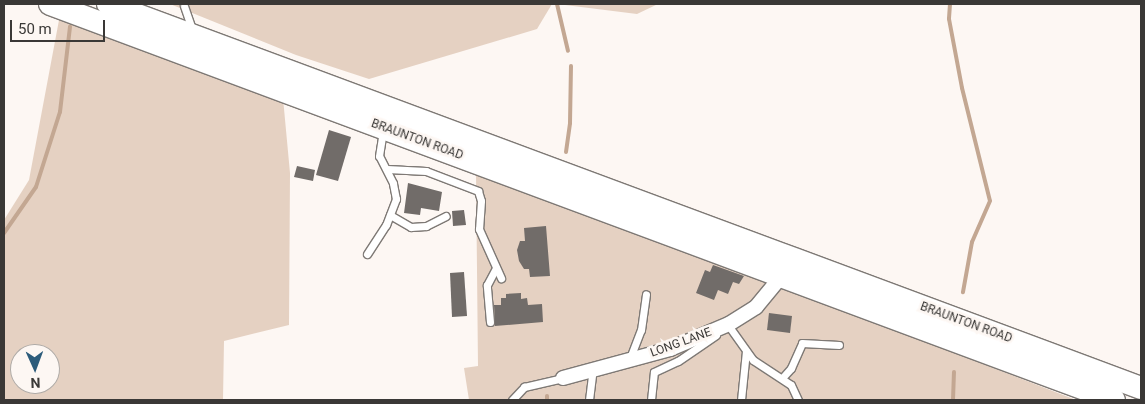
<!DOCTYPE html>
<style>
body{margin:0}
#map{position:relative;width:1145px;height:404px;overflow:hidden;background:#fdf7f3;font-family:Roboto,sans-serif}
div>[style]{position:absolute}
.green>*{inset:0;background:#e5d1c2}
.stream>*{height:4px;margin:-2px;padding:0 2px;transform-origin:2px;border-radius:2px;background:#c3a792}
.building>*{inset:0;background:#716c69}
.roads{filter:drop-shadow(1px 0 #7e7975) drop-shadow(-1px 0 #7e7975) drop-shadow(0 1px #7e7975) drop-shadow(0 -1px #7e7975)}
.lane>*{height:7px;margin:-3.5px;padding:0 3.5px;transform-origin:3.5px;border-radius:3.5px;background:#fff}
.street>*{height:14px;margin:-7px;padding:0 7px;transform-origin:7px;border-radius:7px;background:#fff}
.primary>*{height:22px;margin:-11px;padding:0 11px;transform-origin:11px;border-radius:11px;background:#fff}
span{translate:-50% -50%;white-space:nowrap;text-align:center;line-height:1.15;-webkit-text-stroke:5px #fdf7f3;paint-order:stroke}
.street-label{font-size:12px;color:#3a3836}
.frame{position:absolute;inset:0;border:5px solid #3a3836;pointer-events:none}
.north{position:absolute;left:10px;top:344px;width:50px;height:50px;box-sizing:border-box;background:#fdf7f3;border:1px solid #afaba7;border-radius:50%;rotate:178deg;font-size:14px;font-weight:700;line-height:20px;text-align:center;color:#3a3836}
.north::after{content:'';display:block;margin:auto;width:18px;height:22px;background:#2d5c7b;clip-path:polygon(50% 0,100% 100%,50% 72%,0 100%)}
.scale{position:absolute;left:10px;top:20px;width:95px;height:22px;box-sizing:border-box;border:2px solid #3a3836;border-top:0;padding-left:6px;font-size:15px;line-height:18px;white-space:nowrap;color:#3a3836;-webkit-text-stroke:4px #fdf7f3;paint-order:stroke}
</style>
<div id="map">
<div class="green">
<div style="clip-path:polygon(170px 4px,552px 4px,537px 29px,369px 79px,296px 55px)"></div>
<div style="clip-path:polygon(557px 4px,658px 4px,637px 14px)"></div>
<div style="clip-path:polygon(evenodd,59px 20px,283px 98px,290px 173px,289px 325px,224px 341px,223px 400px,4px 400px,4px 220px,29px 180px,59px 20px,20px 354px,50px 354px,50px 384px,20px 384px,20px 354px)"></div>
<div style="clip-path:polygon(476px 174px,861px 317px,1076px 400px,469px 400px,464px 368px,478px 366px)"></div>
</div>
<div class="stream">
<div style="left:557px;top:4px;width:48px;rotate:76.8deg"></div>
<div style="left:950px;top:4px;width:15px;rotate:94deg"></div>
<div style="left:949px;top:19px;width:70px;rotate:79.3deg"></div>
<div style="left:962px;top:88px;width:116px;rotate:76.1deg"></div>
<div style="left:990px;top:201px;width:45px;rotate:113.7deg"></div>
<div style="left:972px;top:242px;width:51px;rotate:100.2deg"></div>
<div style="left:566px;top:152px;width:29px;rotate:-82deg"></div>
<div style="left:570px;top:123px;width:57px;rotate:-89deg"></div>
<div style="left:4px;top:233px;width:56px;rotate:-55.2deg"></div>
<div style="left:36px;top:187px;width:79px;rotate:-72.3deg"></div>
<div style="left:60px;top:112px;width:86px;rotate:-83.3deg"></div>
<div style="left:547px;top:400px;width:4px;rotate:-90deg"></div>
<div style="left:953px;top:400px;width:28px;rotate:-88deg"></div>
</div>
<div class="building">
<div style="clip-path:polygon(329px 130px,351px 137px,338px 181px,316px 175px)"></div>
<div style="clip-path:polygon(297px 166px,315px 170px,313px 181px,294px 177px)"></div>
<div style="clip-path:polygon(408px 183px,442px 192px,439px 211px,421px 208px,420px 215px,404px 213px)"></div>
<div style="clip-path:polygon(464px 210px,466px 225px,453px 226px,452px 211px)"></div>
<div style="clip-path:polygon(546px 226px,550px 276px,530px 277px,529px 269px,524px 269px,519px 261px,517px 250px,520px 241px,525px 241px,524px 228px)"></div>
<div style="clip-path:polygon(713px 265px,744px 276px,739px 284px,733px 282px,728px 294px,718px 290px,714px 300px,696px 293px,705px 270px,710px 272px)"></div>
<div style="clip-path:polygon(464px 272px,467px 316px,452px 317px,450px 273px)"></div>
<div style="clip-path:polygon(521px 293px,521px 299px,527px 298px,528px 305px,542px 304px,543px 322px,495px 326px,494px 305px,501px 305px,501px 298px,506px 298px,506px 294px)"></div>
<div style="clip-path:polygon(769px 313px,792px 316px,790px 333px,767px 330px)"></div>
</div>
<div class="roads">
<div class="lane">
<div style="left:184px;top:6px;width:24px;rotate:71deg"></div>
<div style="left:387px;top:169px;width:39px;rotate:3deg"></div>
<div style="left:426px;top:171px;width:56px;rotate:21deg"></div>
<div style="left:478px;top:191px;width:10px;rotate:73deg"></div>
<div style="left:481px;top:201px;width:28px;rotate:94deg"></div>
<div style="left:479px;top:229px;width:54px;rotate:65.8deg"></div>
<div style="left:390px;top:215px;width:24px;rotate:30deg"></div>
<div style="left:411px;top:227px;width:15px;rotate:-4deg"></div>
<div style="left:426px;top:226px;width:22px;rotate:-27deg"></div>
<div style="left:367px;top:254px;width:35px;rotate:-57deg"></div>
<div style="left:386px;top:225px;width:28px;rotate:-69deg"></div>
<div style="left:396px;top:199px;width:16px;rotate:-101deg"></div>
<div style="left:393px;top:183px;width:30px;rotate:-117deg"></div>
<div style="left:379px;top:156px;width:25px;rotate:-81deg"></div>
<div style="left:490px;top:322px;width:37px;rotate:-95deg"></div>
<div style="left:487px;top:285px;width:19px;rotate:-62deg"></div>
<div style="left:728px;top:325px;width:43px;rotate:54.5deg"></div>
<div style="left:753px;top:360px;width:45px;rotate:33.3deg"></div>
<div style="left:791px;top:385px;width:17px;rotate:65deg"></div>
<div style="left:630px;top:358px;width:30px;rotate:-69deg"></div>
<div style="left:641px;top:330px;width:36px;rotate:-82deg"></div>
<div style="left:783px;top:377px;width:12px;rotate:-48deg"></div>
<div style="left:791px;top:368px;width:27px;rotate:-66deg"></div>
<div style="left:802px;top:343px;width:37px;rotate:3deg"></div>
<div style="left:512px;top:400px;width:18px;rotate:-47deg"></div>
<div style="left:524px;top:387px;width:40px;rotate:-13deg"></div>
<div style="left:589px;top:400px;width:31px;rotate:-83deg"></div>
<div style="left:651px;top:400px;width:28px;rotate:-84deg"></div>
<div style="left:654px;top:372px;width:26px;rotate:-25deg"></div>
<div style="left:678px;top:361px;width:46px;rotate:-34.4deg"></div>
<div style="left:741px;top:400px;width:49px;rotate:-84.2deg"></div>
</div>
<div class="street">
<div style="left:563px;top:378px;width:111px;rotate:-15.2deg"></div>
<div style="left:670px;top:349px;width:64px;rotate:-23deg"></div>
<div style="left:729px;top:324px;width:32px;rotate:-32deg"></div>
<div style="left:756px;top:307px;width:45px;rotate:-50.4deg"></div>
</div>
<div class="primary">
<div style="left:50px;top:4px;width:1135px;rotate:20.41deg"></div>
<div style="left:108px;top:4px;width:1102px;rotate:20.39deg"></div>
</div>
</div>
<div class="street-label">
<span style="left:417px;top:140px;rotate:20deg">BRAUNTON ROAD</span>
<span style="left:966px;top:323px;rotate:20deg">BRAUNTON ROAD</span>
<span style="left:681px;top:343px;rotate:-20deg">LONG LANE</span>
</div>
<div class="frame"></div>
<div class="north">N</div>
<div class="scale">50 m</div>
</div>
